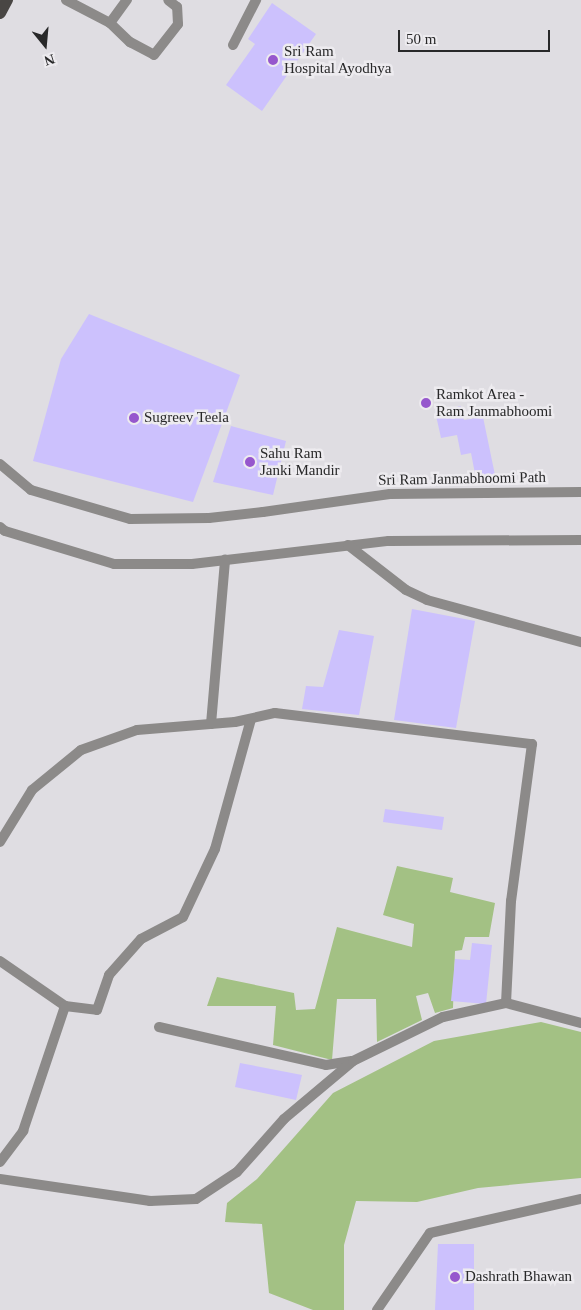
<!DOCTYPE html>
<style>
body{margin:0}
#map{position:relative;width:581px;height:1310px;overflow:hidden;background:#dfdde2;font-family:"Times New Roman",serif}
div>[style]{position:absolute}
.green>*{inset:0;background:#a3c184}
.building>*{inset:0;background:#ccc1fd}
.minor>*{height:10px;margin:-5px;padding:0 5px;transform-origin:5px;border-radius:5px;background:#8c8a89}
.primary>*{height:12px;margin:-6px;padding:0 6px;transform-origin:6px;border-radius:6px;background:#494644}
.dots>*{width:14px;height:14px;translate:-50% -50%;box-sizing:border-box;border:2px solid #edebef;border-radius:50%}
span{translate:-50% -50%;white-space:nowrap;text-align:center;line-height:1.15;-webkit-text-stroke:5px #edebef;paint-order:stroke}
.poi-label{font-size:15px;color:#282829}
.left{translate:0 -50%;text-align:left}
.street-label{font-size:15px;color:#282829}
.north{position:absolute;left:20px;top:20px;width:50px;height:50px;-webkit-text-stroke:4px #edebef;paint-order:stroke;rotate:163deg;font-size:14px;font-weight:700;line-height:20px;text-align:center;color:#282829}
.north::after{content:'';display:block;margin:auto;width:18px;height:22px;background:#282829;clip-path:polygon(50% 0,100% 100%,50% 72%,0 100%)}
.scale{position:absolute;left:398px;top:30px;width:152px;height:22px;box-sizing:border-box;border:2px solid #282829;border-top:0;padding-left:6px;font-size:15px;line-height:18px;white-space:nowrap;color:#282829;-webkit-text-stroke:4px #edebef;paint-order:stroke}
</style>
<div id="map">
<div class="green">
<div style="clip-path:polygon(397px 866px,453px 878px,450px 892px,495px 903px,489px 937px,465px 937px,462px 950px,455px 951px,453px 1008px,435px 1013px,428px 993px,416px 996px,422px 1020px,377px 1042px,376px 999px,337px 999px,332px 1060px,273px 1045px,276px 1006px,207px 1006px,217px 977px,294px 993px,296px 1010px,315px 1009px,337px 927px,412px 947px,414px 924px,383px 915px)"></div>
<div style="clip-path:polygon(541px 1022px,581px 1032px,581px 1178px,478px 1188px,417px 1202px,356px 1201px,344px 1245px,344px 1310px,313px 1310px,269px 1293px,262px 1224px,225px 1222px,227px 1203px,257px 1179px,333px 1093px,434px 1041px)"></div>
</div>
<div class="building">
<div style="clip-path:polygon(272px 3px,316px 34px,262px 111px,226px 85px,255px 44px,248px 39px)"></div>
<div style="clip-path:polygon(89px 314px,240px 375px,193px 502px,33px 461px,61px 359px)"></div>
<div style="clip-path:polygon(461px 406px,464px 420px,483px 417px,495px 475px,476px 479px,471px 453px,461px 455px,457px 435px,441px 438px,435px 411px)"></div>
<div style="clip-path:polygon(231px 426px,286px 441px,273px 495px,213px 482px)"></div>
<div style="clip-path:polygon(412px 609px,475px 621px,456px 728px,394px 720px)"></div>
<div style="clip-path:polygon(339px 630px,374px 636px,359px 715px,302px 709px,306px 686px,323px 687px)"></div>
<div style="clip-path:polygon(385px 809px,444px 817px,442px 830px,383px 822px)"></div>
<div style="clip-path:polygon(472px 943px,492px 945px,486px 1004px,451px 1001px,455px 959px,470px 960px)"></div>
<div style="clip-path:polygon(240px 1063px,302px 1075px,296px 1100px,235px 1087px)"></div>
<div style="clip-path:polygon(438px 1244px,474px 1244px,474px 1310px,435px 1310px)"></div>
</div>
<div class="minor">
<div style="left:66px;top:0;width:50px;rotate:27.6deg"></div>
<div style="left:110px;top:23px;width:29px;rotate:-54deg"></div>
<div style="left:110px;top:23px;width:28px;rotate:44deg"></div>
<div style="left:130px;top:42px;width:27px;rotate:28deg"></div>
<div style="left:154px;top:55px;width:39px;rotate:-52deg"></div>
<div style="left:178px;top:24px;width:17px;rotate:-93deg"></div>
<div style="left:177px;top:7px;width:11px;rotate:-142deg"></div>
<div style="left:233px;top:45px;width:51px;rotate:-62.9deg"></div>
<div style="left:0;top:464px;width:40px;rotate:40deg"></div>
<div style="left:31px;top:490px;width:103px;rotate:16.3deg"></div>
<div style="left:130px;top:519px;width:79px;rotate:-0.7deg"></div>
<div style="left:209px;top:518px;width:54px;rotate:-6.3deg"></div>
<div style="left:263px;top:512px;width:128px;rotate:-8.1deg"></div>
<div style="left:390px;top:494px;width:191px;rotate:-0.6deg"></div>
<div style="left:0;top:527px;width:6px;rotate:39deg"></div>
<div style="left:5px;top:531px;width:114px;rotate:16.8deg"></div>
<div style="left:114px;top:564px;width:78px"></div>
<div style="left:192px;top:564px;width:198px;rotate:-6.7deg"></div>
<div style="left:389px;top:541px;width:192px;rotate:-0.3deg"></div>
<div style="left:348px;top:545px;width:73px;rotate:37.8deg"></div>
<div style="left:406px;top:590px;width:23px;rotate:25deg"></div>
<div style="left:427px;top:600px;width:160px;rotate:15.3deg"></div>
<div style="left:211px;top:724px;width:165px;rotate:-85.1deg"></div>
<div style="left:0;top:842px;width:61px;rotate:-58.4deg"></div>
<div style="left:32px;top:790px;width:63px;rotate:-39.2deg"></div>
<div style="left:81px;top:750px;width:59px;rotate:-19.7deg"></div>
<div style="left:137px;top:730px;width:98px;rotate:-4.7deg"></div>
<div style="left:235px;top:722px;width:41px;rotate:-12.7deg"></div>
<div style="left:275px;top:713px;width:259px;rotate:6.9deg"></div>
<div style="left:532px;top:744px;width:158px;rotate:97.6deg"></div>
<div style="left:511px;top:901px;width:102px;rotate:92.8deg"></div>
<div style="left:0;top:961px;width:79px;rotate:34.7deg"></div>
<div style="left:159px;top:1027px;width:171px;rotate:12.8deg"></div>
<div style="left:326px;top:1065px;width:26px;rotate:-9deg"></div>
<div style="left:0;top:1162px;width:39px;rotate:-53deg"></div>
<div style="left:23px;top:1131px;width:132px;rotate:-71.4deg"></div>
<div style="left:65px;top:1006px;width:32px;rotate:7deg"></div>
<div style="left:97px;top:1010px;width:37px;rotate:-71deg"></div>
<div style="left:109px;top:975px;width:48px;rotate:-48.4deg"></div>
<div style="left:141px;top:939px;width:47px;rotate:-27.6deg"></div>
<div style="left:183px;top:917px;width:75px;rotate:-64.8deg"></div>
<div style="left:215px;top:849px;width:135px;rotate:-74.5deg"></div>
<div style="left:0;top:1179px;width:152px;rotate:8.3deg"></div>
<div style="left:150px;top:1201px;width:46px;rotate:-2.5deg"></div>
<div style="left:196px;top:1199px;width:49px;rotate:-33.4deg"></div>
<div style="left:237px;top:1172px;width:71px;rotate:-48.4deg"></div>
<div style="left:284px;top:1119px;width:90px;rotate:-40deg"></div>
<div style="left:353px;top:1061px;width:100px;rotate:-26.1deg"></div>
<div style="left:443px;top:1017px;width:65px;rotate:-12.5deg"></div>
<div style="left:506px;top:1003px;width:78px;rotate:14.9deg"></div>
<div style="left:377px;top:1310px;width:93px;rotate:-55.5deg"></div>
<div style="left:430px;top:1233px;width:155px;rotate:-12.7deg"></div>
</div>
<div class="primary">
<div style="left:0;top:13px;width:15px;rotate:-62deg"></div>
</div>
<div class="dots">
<div style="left:273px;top:60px;background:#9657cd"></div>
<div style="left:426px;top:403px;background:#9657cd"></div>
<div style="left:134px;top:418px;background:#9657cd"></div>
<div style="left:250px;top:462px;background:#9657cd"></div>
<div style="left:455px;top:1277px;background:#9657cd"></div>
</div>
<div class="poi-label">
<span class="left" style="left:284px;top:60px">Sri Ram<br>Hospital Ayodhya</span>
<span class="left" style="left:436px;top:403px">Ramkot Area -<br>Ram Janmabhoomi</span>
<span class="left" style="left:144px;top:418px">Sugreev Teela</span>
<span class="left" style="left:260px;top:462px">Sahu Ram<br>Janki Mandir</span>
<span class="left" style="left:465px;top:1277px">Dashrath Bhawan</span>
</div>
<div class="street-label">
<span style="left:462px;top:479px;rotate:-1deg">Sri Ram Janmabhoomi Path</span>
</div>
<div class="north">N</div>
<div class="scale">50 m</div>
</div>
